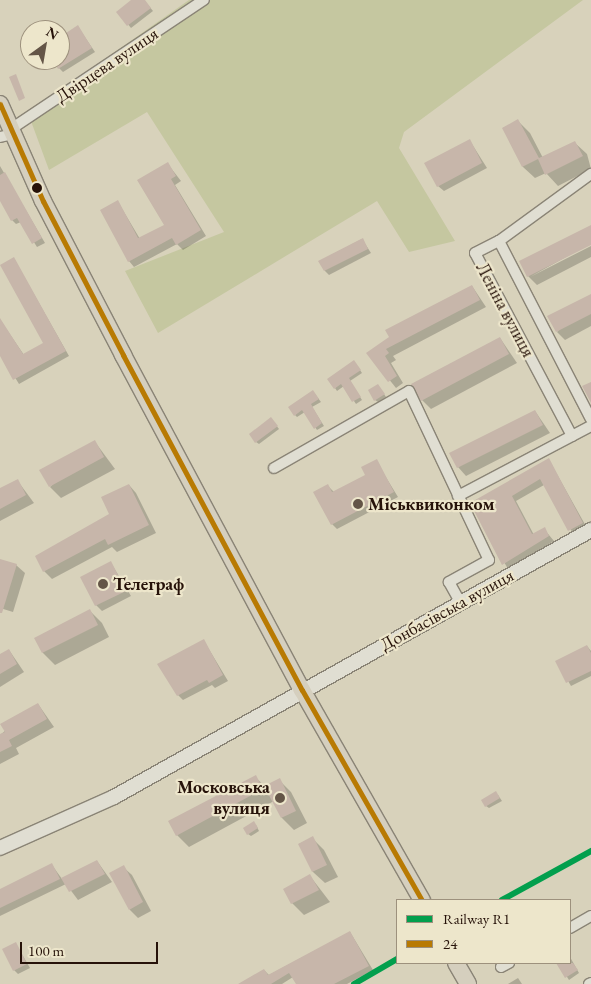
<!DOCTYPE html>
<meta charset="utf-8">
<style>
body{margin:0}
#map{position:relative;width:591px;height:984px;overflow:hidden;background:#d8d2bb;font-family:"EB Garamond",serif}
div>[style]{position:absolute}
.green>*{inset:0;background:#c5c7a0}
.shadow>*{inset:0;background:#0003}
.building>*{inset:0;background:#c7b6aa}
.roads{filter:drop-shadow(1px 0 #8a8476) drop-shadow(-1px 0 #8a8476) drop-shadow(0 1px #8a8476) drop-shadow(0 -1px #8a8476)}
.minor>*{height:10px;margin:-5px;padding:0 5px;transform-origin:5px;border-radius:5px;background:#e0ded2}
.tertiary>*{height:14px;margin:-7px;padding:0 7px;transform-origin:7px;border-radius:7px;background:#e0ded2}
.primary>*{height:16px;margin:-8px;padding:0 8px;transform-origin:8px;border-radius:8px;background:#d5cfbe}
.bus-1>*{height:5px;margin:-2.5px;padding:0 2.5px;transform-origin:2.5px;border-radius:2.5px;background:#b87a03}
.rail-1>*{height:6px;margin:-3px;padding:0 3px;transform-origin:3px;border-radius:3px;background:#029f4d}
.dots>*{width:14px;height:14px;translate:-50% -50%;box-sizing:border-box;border:2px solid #ede6cb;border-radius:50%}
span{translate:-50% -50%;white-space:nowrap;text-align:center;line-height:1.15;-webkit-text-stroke:4.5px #ede6cb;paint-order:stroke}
.street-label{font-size:18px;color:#261209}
.poi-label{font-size:18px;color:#261209;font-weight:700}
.left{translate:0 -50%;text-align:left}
.right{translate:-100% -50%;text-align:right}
.legend{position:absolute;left:396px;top:899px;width:175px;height:65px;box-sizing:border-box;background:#ede6cb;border:1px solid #9d917d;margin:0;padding:6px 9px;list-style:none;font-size:15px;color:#261209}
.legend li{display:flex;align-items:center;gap:10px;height:25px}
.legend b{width:25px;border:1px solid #9d917d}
.north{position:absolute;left:20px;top:20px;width:50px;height:50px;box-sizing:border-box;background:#ede6cb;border:1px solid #9d917d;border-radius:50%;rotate:32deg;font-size:14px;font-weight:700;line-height:20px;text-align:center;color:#261209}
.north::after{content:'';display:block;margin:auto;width:18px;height:22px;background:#645547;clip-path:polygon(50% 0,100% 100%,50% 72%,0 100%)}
.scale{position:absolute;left:20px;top:942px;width:138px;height:22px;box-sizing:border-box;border:2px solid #261209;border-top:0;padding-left:6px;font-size:15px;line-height:18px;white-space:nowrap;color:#261209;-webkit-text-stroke:4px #ede6cb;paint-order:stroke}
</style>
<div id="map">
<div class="green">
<div style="clip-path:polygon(189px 0,583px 0,404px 132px,399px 148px,455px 241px,409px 252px,377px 201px,158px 333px,125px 271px,224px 232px,147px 112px,49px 170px,28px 113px)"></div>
</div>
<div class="shadow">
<div style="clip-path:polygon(133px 0,144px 0,153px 11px,131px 28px,118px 12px)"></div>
<div style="clip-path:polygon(78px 27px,95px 52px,63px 72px,51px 60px,60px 60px,60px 38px)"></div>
<div style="clip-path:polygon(518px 121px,530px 133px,543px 158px,575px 143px,587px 154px,591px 169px,558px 186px,546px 173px,535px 178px,523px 167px,503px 128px)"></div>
<div style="clip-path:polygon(470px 141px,487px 168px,444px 191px,438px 186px)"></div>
<div style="clip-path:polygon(167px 163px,181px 181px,175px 185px,206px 236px,183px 250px,177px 244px,134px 267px,129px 261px,118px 202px,140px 239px,166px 225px)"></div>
<div style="clip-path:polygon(0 166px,45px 243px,37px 247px,21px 222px,16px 224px,12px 220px,0 198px)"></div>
<div style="clip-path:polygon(591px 226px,591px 243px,530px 277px,591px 246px,591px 257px,537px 285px,528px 276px,521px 262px)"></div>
<div style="clip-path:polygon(362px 239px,371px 253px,329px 275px,325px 271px,320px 261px)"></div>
<div style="clip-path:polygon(14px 259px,69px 356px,19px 384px,0 353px,0 327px,7px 330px,24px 355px,44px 344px)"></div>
<div style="clip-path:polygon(472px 286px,486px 307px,393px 356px,396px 360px,391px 363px,403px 383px,396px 388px,368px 353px)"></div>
<div style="clip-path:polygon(591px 295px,591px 326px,565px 340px,557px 332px)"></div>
<div style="clip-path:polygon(500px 338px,517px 363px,431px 409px,422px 400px,413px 385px)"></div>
<div style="clip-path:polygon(356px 364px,362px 373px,350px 381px,362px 400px,356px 404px,344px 386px,337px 391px,335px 388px)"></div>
<div style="clip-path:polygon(380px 388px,386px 397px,378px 402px,375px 400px)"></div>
<div style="clip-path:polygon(315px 394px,321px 402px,312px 407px,324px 426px,317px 430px,305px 412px,297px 417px,295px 415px)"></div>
<div style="clip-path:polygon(535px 411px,550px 433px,466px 476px,458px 467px)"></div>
<div style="clip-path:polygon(273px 421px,279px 429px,259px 444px,256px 442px)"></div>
<div style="clip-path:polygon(95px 442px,115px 469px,61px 498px,50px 487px)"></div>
<div style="clip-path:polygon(549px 460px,587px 528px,574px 535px,544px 485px,516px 501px,534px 535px,544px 529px,554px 541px,508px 569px,471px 504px)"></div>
<div style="clip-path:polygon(376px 461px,398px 497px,337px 529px,332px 524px,328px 486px,334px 492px,367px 475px)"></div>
<div style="clip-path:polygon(17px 480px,34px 503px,0 521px,0 490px)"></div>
<div style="clip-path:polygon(129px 485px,136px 493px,156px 533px,117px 552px,112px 547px,52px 579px,44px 571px,111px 515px)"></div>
<div style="clip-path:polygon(0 560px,16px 565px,25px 573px,13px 612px,0 608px)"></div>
<div style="clip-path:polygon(111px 563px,131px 596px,102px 611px,96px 605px)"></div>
<div style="clip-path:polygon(90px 611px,102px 623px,109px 637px,55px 665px,43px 653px,36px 639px)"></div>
<div style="clip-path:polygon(204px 641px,228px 681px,215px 688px,212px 685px,183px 700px,178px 695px)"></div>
<div style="clip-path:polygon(587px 646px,591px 651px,591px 676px,571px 686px,557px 662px)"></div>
<div style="clip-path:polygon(9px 650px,24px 672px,0 687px,0 655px)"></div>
<div style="clip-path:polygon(38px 704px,54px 727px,16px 748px,19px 754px,0 764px,0 735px)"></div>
<div style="clip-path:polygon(255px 777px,266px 787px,279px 780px,291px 792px,307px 823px,294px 830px,282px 818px,274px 801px,189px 847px,177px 835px)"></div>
<div style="clip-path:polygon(498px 795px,502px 801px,489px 808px,486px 806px)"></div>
<div style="clip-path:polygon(256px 825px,259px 831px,251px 836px,248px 834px)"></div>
<div style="clip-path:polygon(312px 838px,324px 850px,338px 877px,325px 883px,313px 872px,299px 844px)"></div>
<div style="clip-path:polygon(97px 861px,112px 882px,78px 900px,66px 884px,0 916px,0 890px,52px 865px,62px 879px)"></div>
<div style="clip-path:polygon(123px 867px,132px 875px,151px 911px,138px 918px,130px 910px)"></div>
<div style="clip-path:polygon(310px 876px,330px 902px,304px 915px,292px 903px)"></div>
<div style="clip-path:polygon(350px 932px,373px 970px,347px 984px,297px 984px,293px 977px,282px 984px,240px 984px,264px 970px,269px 975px)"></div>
<div style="clip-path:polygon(16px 944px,30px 968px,18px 974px,14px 970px)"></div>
<div style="clip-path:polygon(570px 957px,579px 973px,569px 980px,558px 963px,570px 963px)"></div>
<div style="clip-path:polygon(518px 978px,522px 984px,508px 984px)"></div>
</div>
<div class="building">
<div style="clip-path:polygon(131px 0,145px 0,151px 8px,127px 26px,116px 12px)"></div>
<div style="clip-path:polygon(78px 25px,92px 48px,58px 69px,53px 60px,60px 60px,60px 37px)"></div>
<div style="clip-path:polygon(16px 74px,25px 98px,19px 101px,9px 77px)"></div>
<div style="clip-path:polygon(518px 119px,539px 158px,575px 141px,583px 156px,545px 175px,538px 159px,522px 167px,502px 128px)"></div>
<div style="clip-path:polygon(470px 139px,482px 163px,437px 187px,424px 163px)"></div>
<div style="clip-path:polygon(168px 162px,176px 176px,171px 179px,201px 230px,176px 245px,172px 238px,128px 262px,100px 210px,118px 200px,138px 238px,164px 225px,137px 180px)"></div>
<div style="clip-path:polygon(5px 172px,42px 238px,32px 244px,17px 218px,11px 221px,0 201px,0 175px)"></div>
<div style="clip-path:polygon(591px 225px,591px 245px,527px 277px,519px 261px)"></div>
<div style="clip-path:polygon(363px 238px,368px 249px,324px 271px,318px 261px)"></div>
<div style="clip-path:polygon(14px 257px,66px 351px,13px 380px,0 356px,0 318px,23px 354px,43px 343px,0 265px)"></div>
<div style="clip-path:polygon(472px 285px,480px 300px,386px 349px,389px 353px,385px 356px,397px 376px,388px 382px,366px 353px,389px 337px,385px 330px)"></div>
<div style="clip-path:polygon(591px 294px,591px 314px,556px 332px,547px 316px)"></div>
<div style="clip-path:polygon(500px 337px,509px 354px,421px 401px,411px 384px)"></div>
<div style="clip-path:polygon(354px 360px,361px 370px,349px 378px,361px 397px,352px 402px,341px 384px,334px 389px,327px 379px)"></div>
<div style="clip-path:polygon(591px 382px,591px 403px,582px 386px)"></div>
<div style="clip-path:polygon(378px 384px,385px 394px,374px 401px,368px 390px)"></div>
<div style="clip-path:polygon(313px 390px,319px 399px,311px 404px,322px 423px,314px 429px,302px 410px,294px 416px,288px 407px)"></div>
<div style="clip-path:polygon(535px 410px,543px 425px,457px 468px,449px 453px)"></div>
<div style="clip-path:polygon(271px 417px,278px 426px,255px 443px,249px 434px)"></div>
<div style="clip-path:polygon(95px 440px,104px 457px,49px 487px,39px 470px)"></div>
<div style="clip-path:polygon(549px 458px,583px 523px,568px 531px,540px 479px,512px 496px,532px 534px,545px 527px,549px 536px,502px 565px,470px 503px)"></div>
<div style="clip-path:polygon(377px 459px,394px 492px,331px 525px,313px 492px,328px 484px,332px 492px,365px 475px,361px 467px)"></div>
<div style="clip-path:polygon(18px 479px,26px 495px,0 509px,0 488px)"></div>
<div style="clip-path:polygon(129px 484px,149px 525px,108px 545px,105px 539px,43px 572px,35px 556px,109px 514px,101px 497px)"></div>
<div style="clip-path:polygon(0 559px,17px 564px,2px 613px,0 613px)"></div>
<div style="clip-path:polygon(111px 561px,126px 591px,95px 606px,80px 577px)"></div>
<div style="clip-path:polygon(90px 609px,98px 625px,42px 653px,34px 638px)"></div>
<div style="clip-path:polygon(204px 639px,223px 675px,209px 683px,207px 680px,177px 696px,157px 664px)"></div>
<div style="clip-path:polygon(587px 645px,591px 653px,591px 671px,566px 683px,555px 661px)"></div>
<div style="clip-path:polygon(9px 649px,17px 664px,0 674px,0 654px)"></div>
<div style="clip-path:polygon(38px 703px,47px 719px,9px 740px,12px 746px,0 752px,0 734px,5px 732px,0 724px)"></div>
<div style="clip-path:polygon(256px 775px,263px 789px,176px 836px,168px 821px)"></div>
<div style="clip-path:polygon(280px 778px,296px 811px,281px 818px,264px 786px)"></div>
<div style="clip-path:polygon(496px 791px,500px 798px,485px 807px,481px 800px)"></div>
<div style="clip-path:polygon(254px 821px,258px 828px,247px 835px,243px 828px)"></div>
<div style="clip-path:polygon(313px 836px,327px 865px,312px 872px,298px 844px)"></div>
<div style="clip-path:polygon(97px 860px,105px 874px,69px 892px,61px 878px)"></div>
<div style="clip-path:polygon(52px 863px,60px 879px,0 908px,0 889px)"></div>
<div style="clip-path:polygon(124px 865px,143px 902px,129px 910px,109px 873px)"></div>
<div style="clip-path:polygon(310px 874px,319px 890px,291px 904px,283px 889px)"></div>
<div style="clip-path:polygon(350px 931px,369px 966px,334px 984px,296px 984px,289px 973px,271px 984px,238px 984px,264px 969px,268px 975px)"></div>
<div style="clip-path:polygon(16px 942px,27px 964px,13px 971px,2px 949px)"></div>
<div style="clip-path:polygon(556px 963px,573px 963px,578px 970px,565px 978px)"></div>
</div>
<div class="roads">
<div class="minor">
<div style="left:11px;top:129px;width:232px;rotate:-33.8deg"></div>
<div style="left:0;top:137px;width:13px;rotate:-13deg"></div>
<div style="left:499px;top:241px;width:114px;rotate:-36.1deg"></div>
<div style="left:572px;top:436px;width:207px;rotate:-117.9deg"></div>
<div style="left:475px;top:253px;width:27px;rotate:-27deg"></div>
<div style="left:499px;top:241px;width:200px;rotate:62.7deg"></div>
<div style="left:274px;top:468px;width:155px;rotate:-29.7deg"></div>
<div style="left:409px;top:391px;width:187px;rotate:64.7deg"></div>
<div style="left:489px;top:560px;width:46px;rotate:151.2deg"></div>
<div style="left:449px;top:582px;width:23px;rotate:61deg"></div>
<div style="left:458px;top:496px;width:150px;rotate:-27.8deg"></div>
<div style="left:570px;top:928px;width:24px;rotate:-30deg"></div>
<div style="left:501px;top:967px;width:9px;rotate:-27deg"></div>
<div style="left:589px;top:984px;width:2px;rotate:-27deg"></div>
</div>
<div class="tertiary">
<div style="left:0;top:848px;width:125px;rotate:-24.1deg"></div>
<div style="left:114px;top:797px;width:547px;rotate:-29.24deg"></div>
</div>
<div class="primary">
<div style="left:0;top:104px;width:106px;rotate:66.1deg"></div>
<div style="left:43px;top:201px;width:174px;rotate:62.5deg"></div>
<div style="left:123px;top:355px;width:380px;rotate:61.9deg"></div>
<div style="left:302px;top:690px;width:242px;rotate:60.3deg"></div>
<div style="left:456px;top:963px;width:24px;rotate:60deg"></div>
</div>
</div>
<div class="bus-1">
<div style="left:0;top:104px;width:106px;rotate:66.1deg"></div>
<div style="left:43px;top:201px;width:174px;rotate:62.5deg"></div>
<div style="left:123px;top:355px;width:380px;rotate:61.9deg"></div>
<div style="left:302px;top:690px;width:242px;rotate:60.3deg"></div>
</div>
<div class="rail-1">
<div style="left:502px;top:900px;width:102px;rotate:-28.8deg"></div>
<div style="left:354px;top:984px;width:50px;rotate:-30.2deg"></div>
</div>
<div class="dots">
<div style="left:37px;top:188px;background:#261209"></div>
<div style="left:358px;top:504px;background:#645547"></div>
<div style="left:103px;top:584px;background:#645547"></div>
<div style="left:280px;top:798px;background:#645547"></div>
</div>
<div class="street-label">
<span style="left:107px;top:65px;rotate:-34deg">Двірцева вулиця</span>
<span style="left:505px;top:310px;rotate:62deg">Леніна вулиця</span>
<span style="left:447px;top:610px;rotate:-29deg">Донбасівська вулиця</span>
</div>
<div class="poi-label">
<span class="left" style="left:368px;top:504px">Міськвиконком</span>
<span class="left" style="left:113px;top:584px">Телеграф</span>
<span class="right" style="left:270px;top:798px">Московська<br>вулиця</span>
</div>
<ul class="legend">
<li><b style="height:6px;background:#029f4d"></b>Railway R1</li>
<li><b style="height:6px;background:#b87a03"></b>24</li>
</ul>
<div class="north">N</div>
<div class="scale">100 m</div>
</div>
